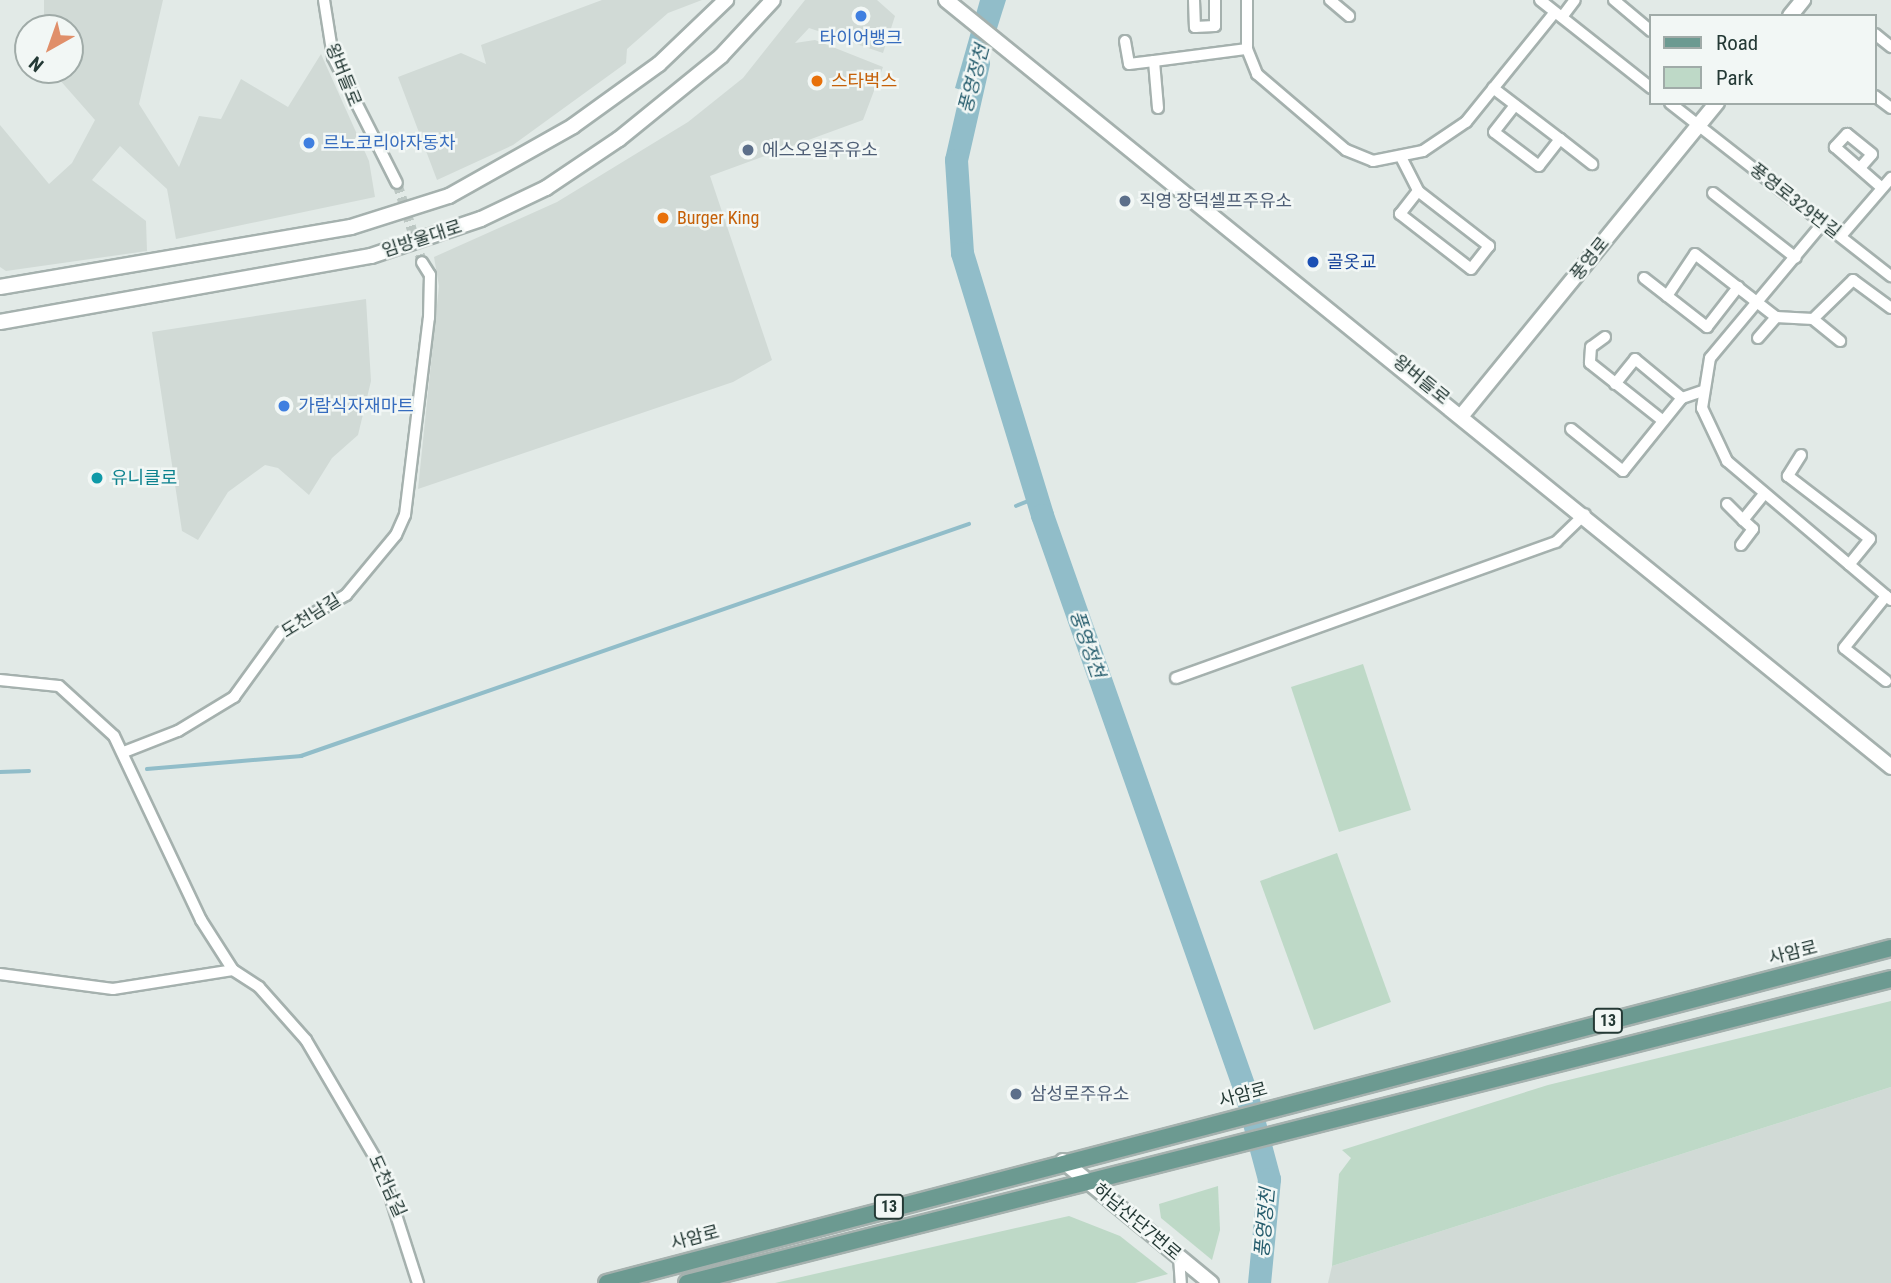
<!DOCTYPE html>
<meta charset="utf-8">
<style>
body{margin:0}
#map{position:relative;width:1891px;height:1283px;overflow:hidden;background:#e2eae7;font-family:"Roboto Condensed","Noto Sans KR",sans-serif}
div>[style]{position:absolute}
.built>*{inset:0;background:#d1dad6}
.green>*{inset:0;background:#bed9c7}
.water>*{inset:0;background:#91bdc9}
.stream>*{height:3.5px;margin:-1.75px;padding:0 1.75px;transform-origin:1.75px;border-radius:1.75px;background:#91bdc9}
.river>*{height:23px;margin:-11.5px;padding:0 11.5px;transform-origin:11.5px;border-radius:11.5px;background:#91bdc9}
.street-tunnel>*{height:10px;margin-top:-5px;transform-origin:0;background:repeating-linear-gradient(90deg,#bcc7c3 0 10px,transparent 0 15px)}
.roads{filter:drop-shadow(2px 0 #a5b1ae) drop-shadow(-2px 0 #a5b1ae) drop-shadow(0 2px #a5b1ae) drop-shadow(0 -2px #a5b1ae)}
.street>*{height:10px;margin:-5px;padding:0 5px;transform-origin:5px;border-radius:5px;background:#fff}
.secondary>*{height:14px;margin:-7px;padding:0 7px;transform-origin:7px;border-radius:7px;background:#fff}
.primary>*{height:16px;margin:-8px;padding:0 8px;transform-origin:8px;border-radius:8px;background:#6c9a91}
.dots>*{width:19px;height:19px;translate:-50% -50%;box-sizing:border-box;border:4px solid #f2f7f5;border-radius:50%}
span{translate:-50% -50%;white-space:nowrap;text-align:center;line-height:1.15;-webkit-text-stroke:5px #f2f7f5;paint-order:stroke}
.shield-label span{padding:2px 5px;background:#f2f7f5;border:2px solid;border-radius:5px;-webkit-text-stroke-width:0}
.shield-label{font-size:16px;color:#243935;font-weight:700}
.shop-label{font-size:18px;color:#366cbe}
.left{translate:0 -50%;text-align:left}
.street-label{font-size:18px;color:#243935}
.food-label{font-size:18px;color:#c56008}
.service-label{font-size:18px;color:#4e5e75}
.transit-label{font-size:18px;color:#164399}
.culture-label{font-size:18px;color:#0d838f}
.water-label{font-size:19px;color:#265d6d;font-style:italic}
.legend{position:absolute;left:1649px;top:14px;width:228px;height:91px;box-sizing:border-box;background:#f2f7f5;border:2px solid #a0aba8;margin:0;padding:9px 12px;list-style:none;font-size:21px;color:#243935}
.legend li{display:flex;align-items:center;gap:14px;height:35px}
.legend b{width:35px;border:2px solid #a0aba8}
.north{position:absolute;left:14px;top:14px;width:70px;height:70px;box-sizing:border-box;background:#f2f7f5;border:2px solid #a0aba8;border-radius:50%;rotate:220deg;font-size:19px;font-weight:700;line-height:28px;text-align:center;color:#243935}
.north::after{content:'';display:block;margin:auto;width:24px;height:32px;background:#e08f6a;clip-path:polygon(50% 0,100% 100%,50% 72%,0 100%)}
</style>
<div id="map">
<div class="built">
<div style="clip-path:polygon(44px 0,163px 0,139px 104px,179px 167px,199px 116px,221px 119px,241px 79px,288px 107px,321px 54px,369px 161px,375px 197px,176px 239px,167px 189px,120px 146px,92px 180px,146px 221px,147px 251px,6px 271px,0 267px,0 125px,49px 184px,72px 163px,95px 120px,51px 70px,70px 70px,70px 28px,44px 28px)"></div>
<div style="clip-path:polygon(602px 0,702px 0,668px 13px,627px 49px,626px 63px,513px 145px,437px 180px,398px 77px,461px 53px,486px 64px,481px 45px)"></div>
<div style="clip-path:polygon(805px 0,877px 0,895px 16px,883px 53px,809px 28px,795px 43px,815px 40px,883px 67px,863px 120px,710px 176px,772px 360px,733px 382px,418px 489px,439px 286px,434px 257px,557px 202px,688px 122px,743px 78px)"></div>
<div style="clip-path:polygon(366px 299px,371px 381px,358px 435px,332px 458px,309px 495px,278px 468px,265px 465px,228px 492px,198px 540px,182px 531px,152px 332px)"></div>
<div style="clip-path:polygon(1891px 1087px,1891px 1283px,1328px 1283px,1332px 1266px)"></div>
</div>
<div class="green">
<div style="clip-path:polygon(1363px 664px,1411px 810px,1339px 832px,1291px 687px)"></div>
<div style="clip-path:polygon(1337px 853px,1391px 1002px,1314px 1030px,1260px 881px)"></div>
<div style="clip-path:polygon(1891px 1001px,1891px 1087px,1332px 1266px,1339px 1174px,1351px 1158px,1342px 1150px,1548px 1085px)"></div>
<div style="clip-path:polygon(1218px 1186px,1220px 1230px,1212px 1260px,1161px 1218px,1159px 1204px)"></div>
<div style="clip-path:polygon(1069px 1216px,1120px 1236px,1168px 1274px,1135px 1283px,775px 1283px)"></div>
</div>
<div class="water">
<div style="clip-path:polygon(980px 0,1006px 0,976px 95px,955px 88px)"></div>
</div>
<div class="stream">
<div style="left:1016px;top:506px;width:22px;rotate:-22deg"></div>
<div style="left:147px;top:769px;width:155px;rotate:-4.8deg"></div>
<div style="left:301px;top:756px;width:707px;rotate:-19.15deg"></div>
<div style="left:0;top:772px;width:29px;rotate:-2deg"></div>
</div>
<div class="river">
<div style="left:978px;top:63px;width:99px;rotate:102.8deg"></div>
<div style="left:956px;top:160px;width:93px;rotate:86.3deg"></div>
<div style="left:962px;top:253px;width:274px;rotate:73deg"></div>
<div style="left:1042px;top:515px;width:613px;rotate:70.56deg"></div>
<div style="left:1246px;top:1093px;width:89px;rotate:75deg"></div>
<div style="left:1269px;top:1179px;width:104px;rotate:95.5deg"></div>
</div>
<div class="street-tunnel">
<div style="left:397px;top:183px;width:83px;rotate:72.4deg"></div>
</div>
<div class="roads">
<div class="street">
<div style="left:324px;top:0;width:58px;rotate:81deg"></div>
<div style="left:333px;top:57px;width:141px;rotate:63.1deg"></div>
<div style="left:1194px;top:0;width:27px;rotate:88deg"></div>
<div style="left:1195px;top:27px;width:20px;rotate:-3deg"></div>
<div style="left:1215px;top:26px;width:26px;rotate:-90deg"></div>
<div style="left:1247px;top:0;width:49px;rotate:90deg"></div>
<div style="left:1247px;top:49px;width:27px;rotate:68deg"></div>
<div style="left:1257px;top:74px;width:117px;rotate:40.5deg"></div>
<div style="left:1346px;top:150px;width:29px;rotate:22deg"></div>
<div style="left:1373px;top:161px;width:51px;rotate:-11.3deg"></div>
<div style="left:1423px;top:151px;width:52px;rotate:-34deg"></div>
<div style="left:1466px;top:122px;width:141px;rotate:-51deg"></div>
<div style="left:1330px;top:0;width:25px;rotate:40deg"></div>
<div style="left:1540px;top:0;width:142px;rotate:38.4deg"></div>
<div style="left:1614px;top:0;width:48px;rotate:40deg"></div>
<div style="left:1562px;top:17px;width:21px;rotate:-53deg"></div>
<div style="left:1875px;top:34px;width:21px;rotate:39deg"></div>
<div style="left:1125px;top:41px;width:23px;rotate:80deg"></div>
<div style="left:1129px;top:64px;width:25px;rotate:-7deg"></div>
<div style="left:1493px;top:88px;width:84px;rotate:37.3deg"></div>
<div style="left:1560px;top:139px;width:34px;rotate:128deg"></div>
<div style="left:1539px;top:166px;width:56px;rotate:-142.9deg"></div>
<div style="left:1494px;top:132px;width:34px;rotate:-52deg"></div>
<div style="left:1875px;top:96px;width:20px;rotate:37deg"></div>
<div style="left:1670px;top:103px;width:281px;rotate:38.1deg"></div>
<div style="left:1158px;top:108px;width:47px;rotate:-94.9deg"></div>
<div style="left:1154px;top:61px;width:94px;rotate:-7.4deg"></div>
<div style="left:1560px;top:139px;width:41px;rotate:38deg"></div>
<div style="left:1402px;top:159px;width:36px;rotate:63deg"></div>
<div style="left:1418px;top:191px;width:90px;rotate:37.8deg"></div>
<div style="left:1489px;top:246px;width:29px;rotate:128deg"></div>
<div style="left:1471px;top:269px;width:90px;rotate:-142.2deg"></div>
<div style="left:1400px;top:214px;width:29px;rotate:-52deg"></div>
<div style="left:1860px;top:168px;width:18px;rotate:-49deg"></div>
<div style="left:1872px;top:154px;width:32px;rotate:-141deg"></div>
<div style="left:1847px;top:134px;width:18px;rotate:133deg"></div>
<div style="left:1835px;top:147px;width:62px;rotate:41.1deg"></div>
<div style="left:1713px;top:193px;width:105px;rotate:38.1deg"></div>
<div style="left:1823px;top:223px;width:176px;rotate:129.9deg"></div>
<div style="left:1710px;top:358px;width:51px;rotate:99.1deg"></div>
<div style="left:1702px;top:408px;width:59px;rotate:64.7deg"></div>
<div style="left:1727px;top:461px;width:215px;rotate:40.3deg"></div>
<div style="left:1841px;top:236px;width:77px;rotate:-49.2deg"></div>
<div style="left:1644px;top:278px;width:80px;rotate:37.9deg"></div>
<div style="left:1707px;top:327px;width:51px;rotate:-52.2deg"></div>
<div style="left:1667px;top:296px;width:50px;rotate:-56.3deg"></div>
<div style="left:1695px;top:254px;width:103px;rotate:37.9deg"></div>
<div style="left:1776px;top:317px;width:37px;rotate:3deg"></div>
<div style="left:1813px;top:319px;width:35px;rotate:39deg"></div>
<div style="left:1813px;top:319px;width:56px;rotate:-44.3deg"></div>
<div style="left:1853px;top:280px;width:47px;rotate:36.4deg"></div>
<div style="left:1605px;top:337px;width:17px;rotate:144deg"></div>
<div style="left:1591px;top:347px;width:16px;rotate:94deg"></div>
<div style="left:1590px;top:363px;width:92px;rotate:38.4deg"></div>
<div style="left:1758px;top:338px;width:28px;rotate:-49deg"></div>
<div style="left:1615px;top:384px;width:32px;rotate:-51deg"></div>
<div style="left:1635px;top:359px;width:61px;rotate:39.7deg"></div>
<div style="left:1571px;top:429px;width:67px;rotate:38.9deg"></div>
<div style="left:1623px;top:471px;width:94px;rotate:-51.1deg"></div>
<div style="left:1682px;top:398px;width:21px;rotate:-19deg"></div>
<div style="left:1801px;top:455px;width:25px;rotate:122deg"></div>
<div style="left:1788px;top:476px;width:103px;rotate:37.5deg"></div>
<div style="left:1870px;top:539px;width:33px;rotate:129deg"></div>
<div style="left:1727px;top:504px;width:23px;rotate:45deg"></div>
<div style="left:1741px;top:545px;width:20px;rotate:-53deg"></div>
<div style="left:1753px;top:529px;width:13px;rotate:-138deg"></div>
<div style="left:1743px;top:520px;width:33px;rotate:-51deg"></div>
<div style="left:1176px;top:678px;width:404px;rotate:-19.7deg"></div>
<div style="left:1556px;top:542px;width:40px;rotate:-44deg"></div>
<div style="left:0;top:680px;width:59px;rotate:5.8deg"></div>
<div style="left:59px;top:686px;width:74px;rotate:42.3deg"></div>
<div style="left:114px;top:736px;width:204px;rotate:64.7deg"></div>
<div style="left:201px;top:920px;width:59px;rotate:57.4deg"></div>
<div style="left:1886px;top:681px;width:53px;rotate:-141.8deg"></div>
<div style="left:1844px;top:648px;width:67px;rotate:-51.1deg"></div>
<div style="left:124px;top:752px;width:58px;rotate:-21.3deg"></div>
<div style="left:178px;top:731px;width:66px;rotate:-31.3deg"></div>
<div style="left:234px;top:697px;width:80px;rotate:-54.1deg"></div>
<div style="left:281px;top:632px;width:75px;rotate:-29.6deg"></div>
<div style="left:346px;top:595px;width:78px;rotate:-50.2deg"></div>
<div style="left:396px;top:535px;width:22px;rotate:-66deg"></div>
<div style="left:405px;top:515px;width:198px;rotate:-83.1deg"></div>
<div style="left:429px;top:318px;width:43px;rotate:-88.7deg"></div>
<div style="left:430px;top:275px;width:15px;rotate:-122deg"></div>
<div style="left:0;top:974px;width:114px;rotate:7.6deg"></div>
<div style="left:113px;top:989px;width:121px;rotate:-9deg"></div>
<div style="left:233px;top:970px;width:31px;rotate:33deg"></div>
<div style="left:259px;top:987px;width:71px;rotate:48.4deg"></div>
<div style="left:306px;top:1040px;width:148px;rotate:59.6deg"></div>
<div style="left:381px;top:1168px;width:121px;rotate:72.2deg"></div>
<div style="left:1179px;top:1257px;width:26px;rotate:86deg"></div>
</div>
<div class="secondary">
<div style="left:946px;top:0;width:1217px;rotate:39.06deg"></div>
<div style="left:1790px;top:16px;width:21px;rotate:-51deg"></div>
<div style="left:0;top:287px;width:356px;rotate:-9.7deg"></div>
<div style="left:351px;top:227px;width:103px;rotate:-17.6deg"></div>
<div style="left:449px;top:196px;width:142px;rotate:-29.4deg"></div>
<div style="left:573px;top:126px;width:106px;rotate:-35.8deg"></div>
<div style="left:659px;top:64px;width:93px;rotate:-43.7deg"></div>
<div style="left:0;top:322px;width:377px;rotate:-10.1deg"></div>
<div style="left:371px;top:256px;width:116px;rotate:-18.6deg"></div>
<div style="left:481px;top:219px;width:72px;rotate:-25.5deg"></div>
<div style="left:546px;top:188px;width:88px;rotate:-33.9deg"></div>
<div style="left:619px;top:139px;width:132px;rotate:-39.1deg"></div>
<div style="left:721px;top:56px;width:76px;rotate:-47.1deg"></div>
<div style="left:1463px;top:414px;width:402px;rotate:-50.8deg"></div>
<div style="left:1063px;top:1161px;width:192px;rotate:39.5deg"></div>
</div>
<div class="primary">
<div style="left:607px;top:1283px;width:1327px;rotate:-14.62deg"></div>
<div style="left:687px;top:1283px;width:1242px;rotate:-14.17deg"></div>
</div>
</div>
<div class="dots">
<div style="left:861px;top:16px;background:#3f7fe0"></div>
<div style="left:817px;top:81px;background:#e8710a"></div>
<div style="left:309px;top:143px;background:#3f7fe0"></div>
<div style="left:748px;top:150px;background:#5c6f8a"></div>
<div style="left:1125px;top:201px;background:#5c6f8a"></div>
<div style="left:663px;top:218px;background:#e8710a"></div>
<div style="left:1313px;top:262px;background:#1a4fb4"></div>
<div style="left:284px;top:406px;background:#3f7fe0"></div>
<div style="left:97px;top:478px;background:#0f9aa8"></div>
<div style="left:1016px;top:1094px;background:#5c6f8a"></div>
</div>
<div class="shield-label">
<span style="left:1608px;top:1021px">13</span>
<span style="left:889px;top:1207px">13</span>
</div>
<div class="shop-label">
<span style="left:861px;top:38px">타이어뱅크</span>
<span class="left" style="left:323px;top:143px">르노코리아자동차</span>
<span class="left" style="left:298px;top:406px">가람식자재마트</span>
</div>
<div class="street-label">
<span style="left:343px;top:75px;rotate:68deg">왕버들로</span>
<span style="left:1795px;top:201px;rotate:38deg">풍영로329번길</span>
<span style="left:422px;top:239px;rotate:-18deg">임방울대로</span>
<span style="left:1590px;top:259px;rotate:-51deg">풍영로</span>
<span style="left:1421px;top:380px;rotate:39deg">왕버들로</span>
<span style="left:311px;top:616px;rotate:-32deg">도천남길</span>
<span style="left:1793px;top:953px;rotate:-14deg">사암로</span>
<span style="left:1243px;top:1095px;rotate:-15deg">사암로</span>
<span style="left:387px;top:1186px;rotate:66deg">도천남길</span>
<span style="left:1137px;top:1222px;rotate:40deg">하남산단7번로</span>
<span style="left:695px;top:1238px;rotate:-15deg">사암로</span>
</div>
<div class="food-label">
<span class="left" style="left:831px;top:81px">스타벅스</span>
<span class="left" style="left:677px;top:218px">Burger King</span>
</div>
<div class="service-label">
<span class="left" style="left:762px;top:150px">에스오일주유소</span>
<span class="left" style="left:1139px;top:201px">직영 장덕셀프주유소</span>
<span class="left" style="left:1030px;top:1094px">삼성로주유소</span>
</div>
<div class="transit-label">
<span class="left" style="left:1327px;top:262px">골옷교</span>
</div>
<div class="culture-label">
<span class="left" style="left:111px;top:478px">유니클로</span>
</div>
<div class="water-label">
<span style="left:974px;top:79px;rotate:-75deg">풍영정천</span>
<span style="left:1087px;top:644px;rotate:71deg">풍영정천</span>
<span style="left:1265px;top:1223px;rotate:-85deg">풍영정천</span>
</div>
<ul class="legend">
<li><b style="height:9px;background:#6c9a91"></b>Road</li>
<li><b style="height:19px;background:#bed9c7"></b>Park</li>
</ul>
<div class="north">N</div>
</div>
